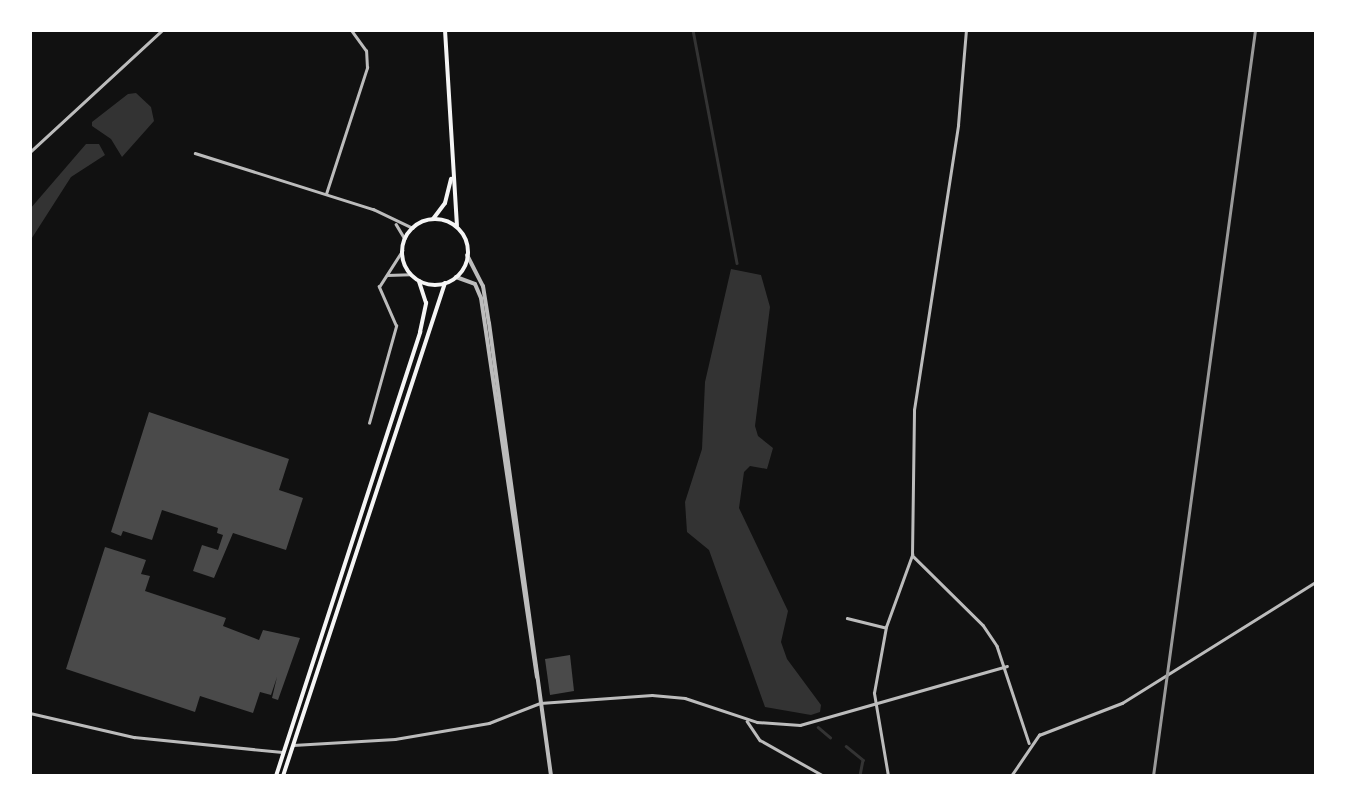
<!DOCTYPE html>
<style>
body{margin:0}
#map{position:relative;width:1346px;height:806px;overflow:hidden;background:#111;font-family:Cabin,sans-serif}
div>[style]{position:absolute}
.water>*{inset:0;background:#333}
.stream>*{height:2.5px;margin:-1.25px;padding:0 1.25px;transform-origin:1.25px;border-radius:1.25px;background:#333}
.building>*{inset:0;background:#4a4a4a}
.minor>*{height:2.5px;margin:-1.25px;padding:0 1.25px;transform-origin:1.25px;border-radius:1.25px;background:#bcbcbc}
.tertiary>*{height:4px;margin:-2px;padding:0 2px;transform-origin:2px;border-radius:2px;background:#bcbcbc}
.primary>*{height:4px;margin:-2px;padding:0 2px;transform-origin:2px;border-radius:2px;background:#f5f5f5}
.primary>.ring{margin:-2px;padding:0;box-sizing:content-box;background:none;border:4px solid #f5f5f5;border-radius:50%}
.rail>*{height:2.5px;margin:-1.25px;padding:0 1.25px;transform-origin:1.25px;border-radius:1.25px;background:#9a9a9a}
span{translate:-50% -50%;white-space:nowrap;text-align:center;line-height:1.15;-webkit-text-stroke:8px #fff;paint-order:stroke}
.frame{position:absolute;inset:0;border:32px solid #fff;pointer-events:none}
</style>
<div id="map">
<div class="water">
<div style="clip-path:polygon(136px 93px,151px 107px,154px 121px,122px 157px,111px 139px,92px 126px,92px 122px,128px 94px)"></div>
<div style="clip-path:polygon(86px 144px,99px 144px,105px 155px,71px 177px,30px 241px,30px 209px)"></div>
<div style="clip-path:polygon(731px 269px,761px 275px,770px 307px,755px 426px,758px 436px,773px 448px,767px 469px,750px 466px,744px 472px,739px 508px,788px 611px,781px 642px,787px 659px,821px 705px,820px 712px,811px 715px,765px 707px,709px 550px,687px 532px,685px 502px,702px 449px,705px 382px)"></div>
</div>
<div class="stream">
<div style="left:693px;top:30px;width:237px;rotate:79.3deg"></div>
<div style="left:818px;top:727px;width:16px;rotate:40deg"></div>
<div style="left:846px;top:746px;width:22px;rotate:39deg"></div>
<div style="left:863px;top:760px;width:16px;rotate:101deg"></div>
</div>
<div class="building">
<div style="clip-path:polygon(149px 412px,289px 459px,279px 490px,303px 498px,286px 550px,233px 533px,214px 578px,193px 571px,202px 545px,218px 550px,223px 535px,217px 533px,218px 528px,162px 510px,152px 540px,123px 531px,121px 536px,111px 532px)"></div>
<div style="clip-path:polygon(105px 547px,146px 560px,141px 574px,150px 576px,145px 591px,226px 618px,223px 626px,259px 640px,263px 630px,300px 638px,278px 700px,272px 698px,277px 677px,271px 695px,260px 692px,253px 713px,200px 696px,195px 712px,66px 669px)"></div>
<div style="clip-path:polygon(570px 655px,574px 691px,550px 695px,545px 659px)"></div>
</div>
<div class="minor">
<div style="left:30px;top:152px;width:180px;rotate:-42.7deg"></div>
<div style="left:195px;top:153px;width:187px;rotate:17.5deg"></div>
<div style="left:373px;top:209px;width:44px;rotate:25.4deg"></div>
<div style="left:326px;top:194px;width:133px;rotate:-72deg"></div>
<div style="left:367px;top:68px;width:17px;rotate:-93deg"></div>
<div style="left:366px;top:51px;width:26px;rotate:-126deg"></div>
<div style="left:396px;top:224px;width:17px;rotate:59deg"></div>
<div style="left:387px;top:275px;width:23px;rotate:-2deg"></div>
<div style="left:369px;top:423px;width:101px;rotate:-74.4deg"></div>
<div style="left:396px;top:326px;width:43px;rotate:-113.6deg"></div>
<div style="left:379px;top:287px;width:43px;rotate:-57.4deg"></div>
<div style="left:913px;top:556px;width:98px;rotate:44.6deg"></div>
<div style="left:983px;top:625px;width:25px;rotate:56deg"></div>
<div style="left:997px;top:646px;width:102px;rotate:71.7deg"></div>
<div style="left:847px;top:618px;width:38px;rotate:14deg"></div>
<div style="left:30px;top:713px;width:107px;rotate:13deg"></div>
<div style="left:134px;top:737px;width:149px;rotate:5.8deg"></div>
<div style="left:747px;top:721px;width:23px;rotate:56deg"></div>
<div style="left:760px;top:740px;width:73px;rotate:29.4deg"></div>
<div style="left:293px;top:745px;width:102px;rotate:-3.4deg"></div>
<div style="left:395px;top:739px;width:95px;rotate:-9.7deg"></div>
<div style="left:489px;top:723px;width:55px;rotate:-21.4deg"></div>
<div style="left:540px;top:703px;width:112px;rotate:-4.1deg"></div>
<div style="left:652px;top:695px;width:33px;rotate:5deg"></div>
<div style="left:685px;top:698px;width:76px;rotate:18.4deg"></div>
<div style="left:757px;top:722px;width:43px;rotate:4deg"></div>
<div style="left:800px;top:725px;width:215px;rotate:-15.9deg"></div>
<div style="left:888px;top:776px;width:84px;rotate:-99.6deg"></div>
<div style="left:874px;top:693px;width:67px;rotate:-79.7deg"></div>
<div style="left:886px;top:627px;width:77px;rotate:-70.1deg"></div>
<div style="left:912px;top:555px;width:145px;rotate:-89.2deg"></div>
<div style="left:914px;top:410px;width:288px;rotate:-81.2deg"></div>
<div style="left:958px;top:125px;width:95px;rotate:-85.2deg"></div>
<div style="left:1011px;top:776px;width:50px;rotate:-55.7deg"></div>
<div style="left:1039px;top:735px;width:89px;rotate:-21.1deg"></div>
<div style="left:1122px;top:703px;width:229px;rotate:-32deg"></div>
</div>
<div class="tertiary">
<div style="left:467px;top:255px;width:35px;rotate:63deg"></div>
<div style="left:483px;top:286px;width:37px;rotate:81deg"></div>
<div style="left:489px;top:323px;width:457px;rotate:82.2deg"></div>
<div style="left:456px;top:277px;width:20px;rotate:20deg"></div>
<div style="left:475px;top:284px;width:15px;rotate:67deg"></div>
<div style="left:481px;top:298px;width:383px;rotate:81.6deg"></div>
</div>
<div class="primary">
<div style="left:445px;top:30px;width:196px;rotate:86.5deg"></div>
<div style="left:433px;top:219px;width:20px;rotate:-53deg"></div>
<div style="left:445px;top:203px;width:25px;rotate:-76deg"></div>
<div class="ring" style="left:402px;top:219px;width:62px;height:62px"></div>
<div style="left:276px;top:776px;width:467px;rotate:-72deg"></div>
<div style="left:420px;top:332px;width:30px;rotate:-78deg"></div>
<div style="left:426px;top:303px;width:23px;rotate:-108deg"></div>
<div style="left:283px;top:776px;width:519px;rotate:-71.81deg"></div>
</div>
<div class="rail">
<div style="left:1153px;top:776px;width:753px;rotate:-82.21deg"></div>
</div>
<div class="frame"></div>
</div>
